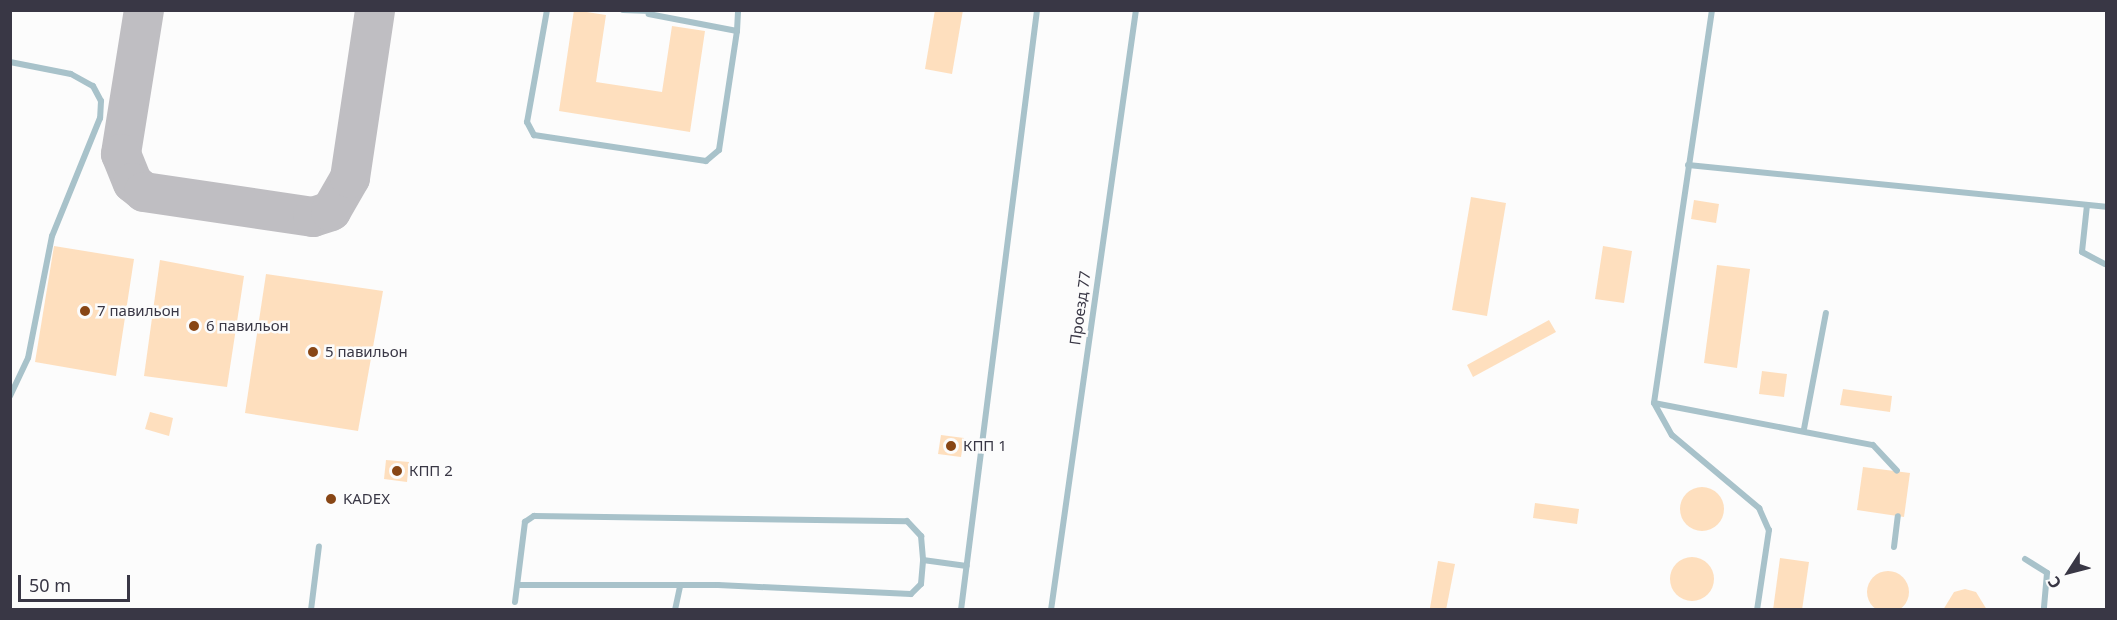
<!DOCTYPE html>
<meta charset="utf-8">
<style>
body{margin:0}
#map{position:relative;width:2117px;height:620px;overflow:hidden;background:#fcfcfc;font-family:"Noto Sans",sans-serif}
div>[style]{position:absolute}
.taxiway>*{height:40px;margin:-20px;padding:0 20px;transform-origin:20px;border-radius:20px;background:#bfbec2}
.building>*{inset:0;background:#fedfbe}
.round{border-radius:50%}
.lane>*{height:6px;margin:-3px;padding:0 3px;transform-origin:3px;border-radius:3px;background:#a8c2ca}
.dots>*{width:16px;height:16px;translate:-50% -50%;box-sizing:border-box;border:3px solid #fcfcfc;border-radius:50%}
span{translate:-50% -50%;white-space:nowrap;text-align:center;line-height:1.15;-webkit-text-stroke:5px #fcfcfc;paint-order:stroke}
.street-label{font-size:15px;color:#393745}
.poi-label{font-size:15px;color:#393745}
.left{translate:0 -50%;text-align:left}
.frame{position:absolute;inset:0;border:12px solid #393745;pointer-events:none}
.north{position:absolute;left:2039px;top:542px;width:60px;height:60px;-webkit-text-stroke:4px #fcfcfc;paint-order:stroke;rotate:234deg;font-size:16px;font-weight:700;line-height:24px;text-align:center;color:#393745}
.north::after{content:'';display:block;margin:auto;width:21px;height:27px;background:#393745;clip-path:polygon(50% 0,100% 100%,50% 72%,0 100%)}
.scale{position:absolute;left:18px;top:575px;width:112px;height:27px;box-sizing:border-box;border:3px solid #393745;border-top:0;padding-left:8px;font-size:18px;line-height:21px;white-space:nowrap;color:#393745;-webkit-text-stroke:4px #fcfcfc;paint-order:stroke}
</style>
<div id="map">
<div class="taxiway">
<div style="left:144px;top:10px;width:146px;rotate:99.1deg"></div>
<div style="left:121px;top:154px;width:31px;rotate:68deg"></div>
<div style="left:133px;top:183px;width:14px;rotate:39deg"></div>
<div style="left:144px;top:192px;width:171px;rotate:8.4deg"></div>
<div style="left:313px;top:217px;width:19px;rotate:-18deg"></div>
<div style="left:331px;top:211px;width:38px;rotate:-60deg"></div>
<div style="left:350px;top:178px;width:170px;rotate:-81.5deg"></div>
</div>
<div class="building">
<div style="clip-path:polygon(574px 10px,606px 15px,596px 82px,662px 92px,672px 26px,705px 31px,690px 132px,559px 111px)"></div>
<div style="clip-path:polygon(935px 10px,963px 10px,952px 74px,925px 69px)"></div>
<div style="clip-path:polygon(1471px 197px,1506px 203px,1487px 316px,1452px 310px)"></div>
<div style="clip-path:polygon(1694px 200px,1719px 204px,1716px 223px,1691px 219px)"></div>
<div style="clip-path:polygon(54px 246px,134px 259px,116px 376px,35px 362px)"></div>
<div style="clip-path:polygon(1603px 246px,1632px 251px,1624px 303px,1595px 299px)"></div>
<div style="clip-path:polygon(160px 260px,244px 276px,227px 387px,144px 376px)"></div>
<div style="clip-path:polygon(1717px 265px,1750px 269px,1737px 368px,1704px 363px)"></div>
<div style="clip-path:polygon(266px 274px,383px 291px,358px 431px,245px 413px)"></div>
<div style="clip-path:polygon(1549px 320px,1556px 332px,1473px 377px,1467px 365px)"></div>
<div style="clip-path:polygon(1762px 371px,1787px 374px,1784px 397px,1759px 394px)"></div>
<div style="clip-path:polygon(1843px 389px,1892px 396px,1890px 412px,1840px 405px)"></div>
<div style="clip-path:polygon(150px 412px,173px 418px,169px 436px,145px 429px)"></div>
<div style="clip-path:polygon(941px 435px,964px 438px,961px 457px,938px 454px)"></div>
<div style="clip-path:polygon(386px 460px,409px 462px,407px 482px,384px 479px)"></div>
<div style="clip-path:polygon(1863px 467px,1910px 473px,1904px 517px,1857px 510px)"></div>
<div class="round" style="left:1680px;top:487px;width:44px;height:44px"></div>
<div style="clip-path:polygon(1535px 503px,1579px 509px,1577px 524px,1533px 518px)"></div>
<div class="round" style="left:1670px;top:557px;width:44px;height:44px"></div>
<div style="clip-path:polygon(1780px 558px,1809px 562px,1802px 610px,1773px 610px)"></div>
<div style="clip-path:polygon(1438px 561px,1455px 564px,1446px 610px,1430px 608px)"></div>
<div class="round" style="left:1867px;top:571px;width:42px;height:42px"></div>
<div style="clip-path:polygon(1965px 589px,1976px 592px,1987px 610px,1943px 610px,1954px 592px)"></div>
</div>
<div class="lane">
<div style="left:547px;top:10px;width:114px;rotate:100.1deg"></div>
<div style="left:527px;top:122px;width:15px;rotate:62deg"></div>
<div style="left:534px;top:135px;width:174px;rotate:8.6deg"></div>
<div style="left:706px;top:161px;width:17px;rotate:-40deg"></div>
<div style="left:719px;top:150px;width:120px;rotate:-81.4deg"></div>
<div style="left:737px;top:31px;width:90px;rotate:-169.1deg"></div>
<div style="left:623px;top:10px;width:27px;rotate:2deg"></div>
<div style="left:1712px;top:10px;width:397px;rotate:98.4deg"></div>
<div style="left:1654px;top:403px;width:37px;rotate:61deg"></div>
<div style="left:1672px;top:435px;width:114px;rotate:40deg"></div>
<div style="left:1759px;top:508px;width:24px;rotate:66deg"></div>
<div style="left:1769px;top:530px;width:81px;rotate:98.5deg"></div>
<div style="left:737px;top:31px;width:21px;rotate:-87deg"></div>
<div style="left:10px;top:62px;width:62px;rotate:11.1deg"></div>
<div style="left:71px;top:74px;width:25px;rotate:29deg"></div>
<div style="left:93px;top:86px;width:17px;rotate:62deg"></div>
<div style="left:101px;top:101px;width:17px;rotate:93deg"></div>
<div style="left:100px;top:118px;width:127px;rotate:112.1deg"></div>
<div style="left:52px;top:236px;width:124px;rotate:101.1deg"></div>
<div style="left:28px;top:358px;width:42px;rotate:115.3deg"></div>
<div style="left:1688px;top:165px;width:420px;rotate:5.7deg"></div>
<div style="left:2087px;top:205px;width:47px;rotate:96.1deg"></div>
<div style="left:2082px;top:252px;width:26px;rotate:28deg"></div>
<div style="left:1654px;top:403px;width:223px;rotate:10.9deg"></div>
<div style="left:1873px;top:445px;width:35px;rotate:47deg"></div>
<div style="left:1804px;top:429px;width:118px;rotate:-79.3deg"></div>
<div style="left:1894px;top:547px;width:31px;rotate:-83deg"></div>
<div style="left:2025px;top:559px;width:26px;rotate:32deg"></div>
<div style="left:2047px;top:573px;width:37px;rotate:95deg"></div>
<div style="left:518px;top:585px;width:200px"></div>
<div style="left:718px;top:585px;width:193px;rotate:2.7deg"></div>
<div style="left:911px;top:594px;width:14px;rotate:-45deg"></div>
<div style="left:921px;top:584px;width:24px;rotate:-85deg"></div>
<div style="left:923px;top:560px;width:44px;rotate:7.8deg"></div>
<div style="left:515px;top:602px;width:81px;rotate:-82.9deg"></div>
<div style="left:525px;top:522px;width:11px;rotate:-34deg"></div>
<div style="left:534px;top:516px;width:373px;rotate:0.8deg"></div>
<div style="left:907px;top:521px;width:21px;rotate:47deg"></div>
<div style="left:921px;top:536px;width:24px;rotate:85deg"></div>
<div style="left:311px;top:610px;width:64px;rotate:-82.9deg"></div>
<div style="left:675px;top:610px;width:25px;rotate:-78deg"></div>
<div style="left:961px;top:610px;width:605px;rotate:-82.78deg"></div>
<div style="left:1051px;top:610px;width:606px;rotate:-81.94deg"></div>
</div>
<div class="dots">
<div style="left:85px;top:311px;background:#884615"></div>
<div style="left:194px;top:326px;background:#884615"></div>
<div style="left:313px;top:352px;background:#884615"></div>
<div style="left:951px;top:446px;background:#884615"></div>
<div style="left:397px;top:471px;background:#884615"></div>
<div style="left:331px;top:499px;background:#884615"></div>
</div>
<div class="street-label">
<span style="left:1080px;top:308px;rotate:-82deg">Проезд 77</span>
</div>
<div class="poi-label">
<span class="left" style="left:97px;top:311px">7 павильон</span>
<span class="left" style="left:206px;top:326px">6 павильон</span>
<span class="left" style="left:325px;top:352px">5 павильон</span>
<span class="left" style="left:963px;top:446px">КПП 1</span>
<span class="left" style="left:409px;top:471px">КПП 2</span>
<span class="left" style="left:343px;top:499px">KADEX</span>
</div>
<div class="frame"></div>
<div class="north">С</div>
<div class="scale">50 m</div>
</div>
